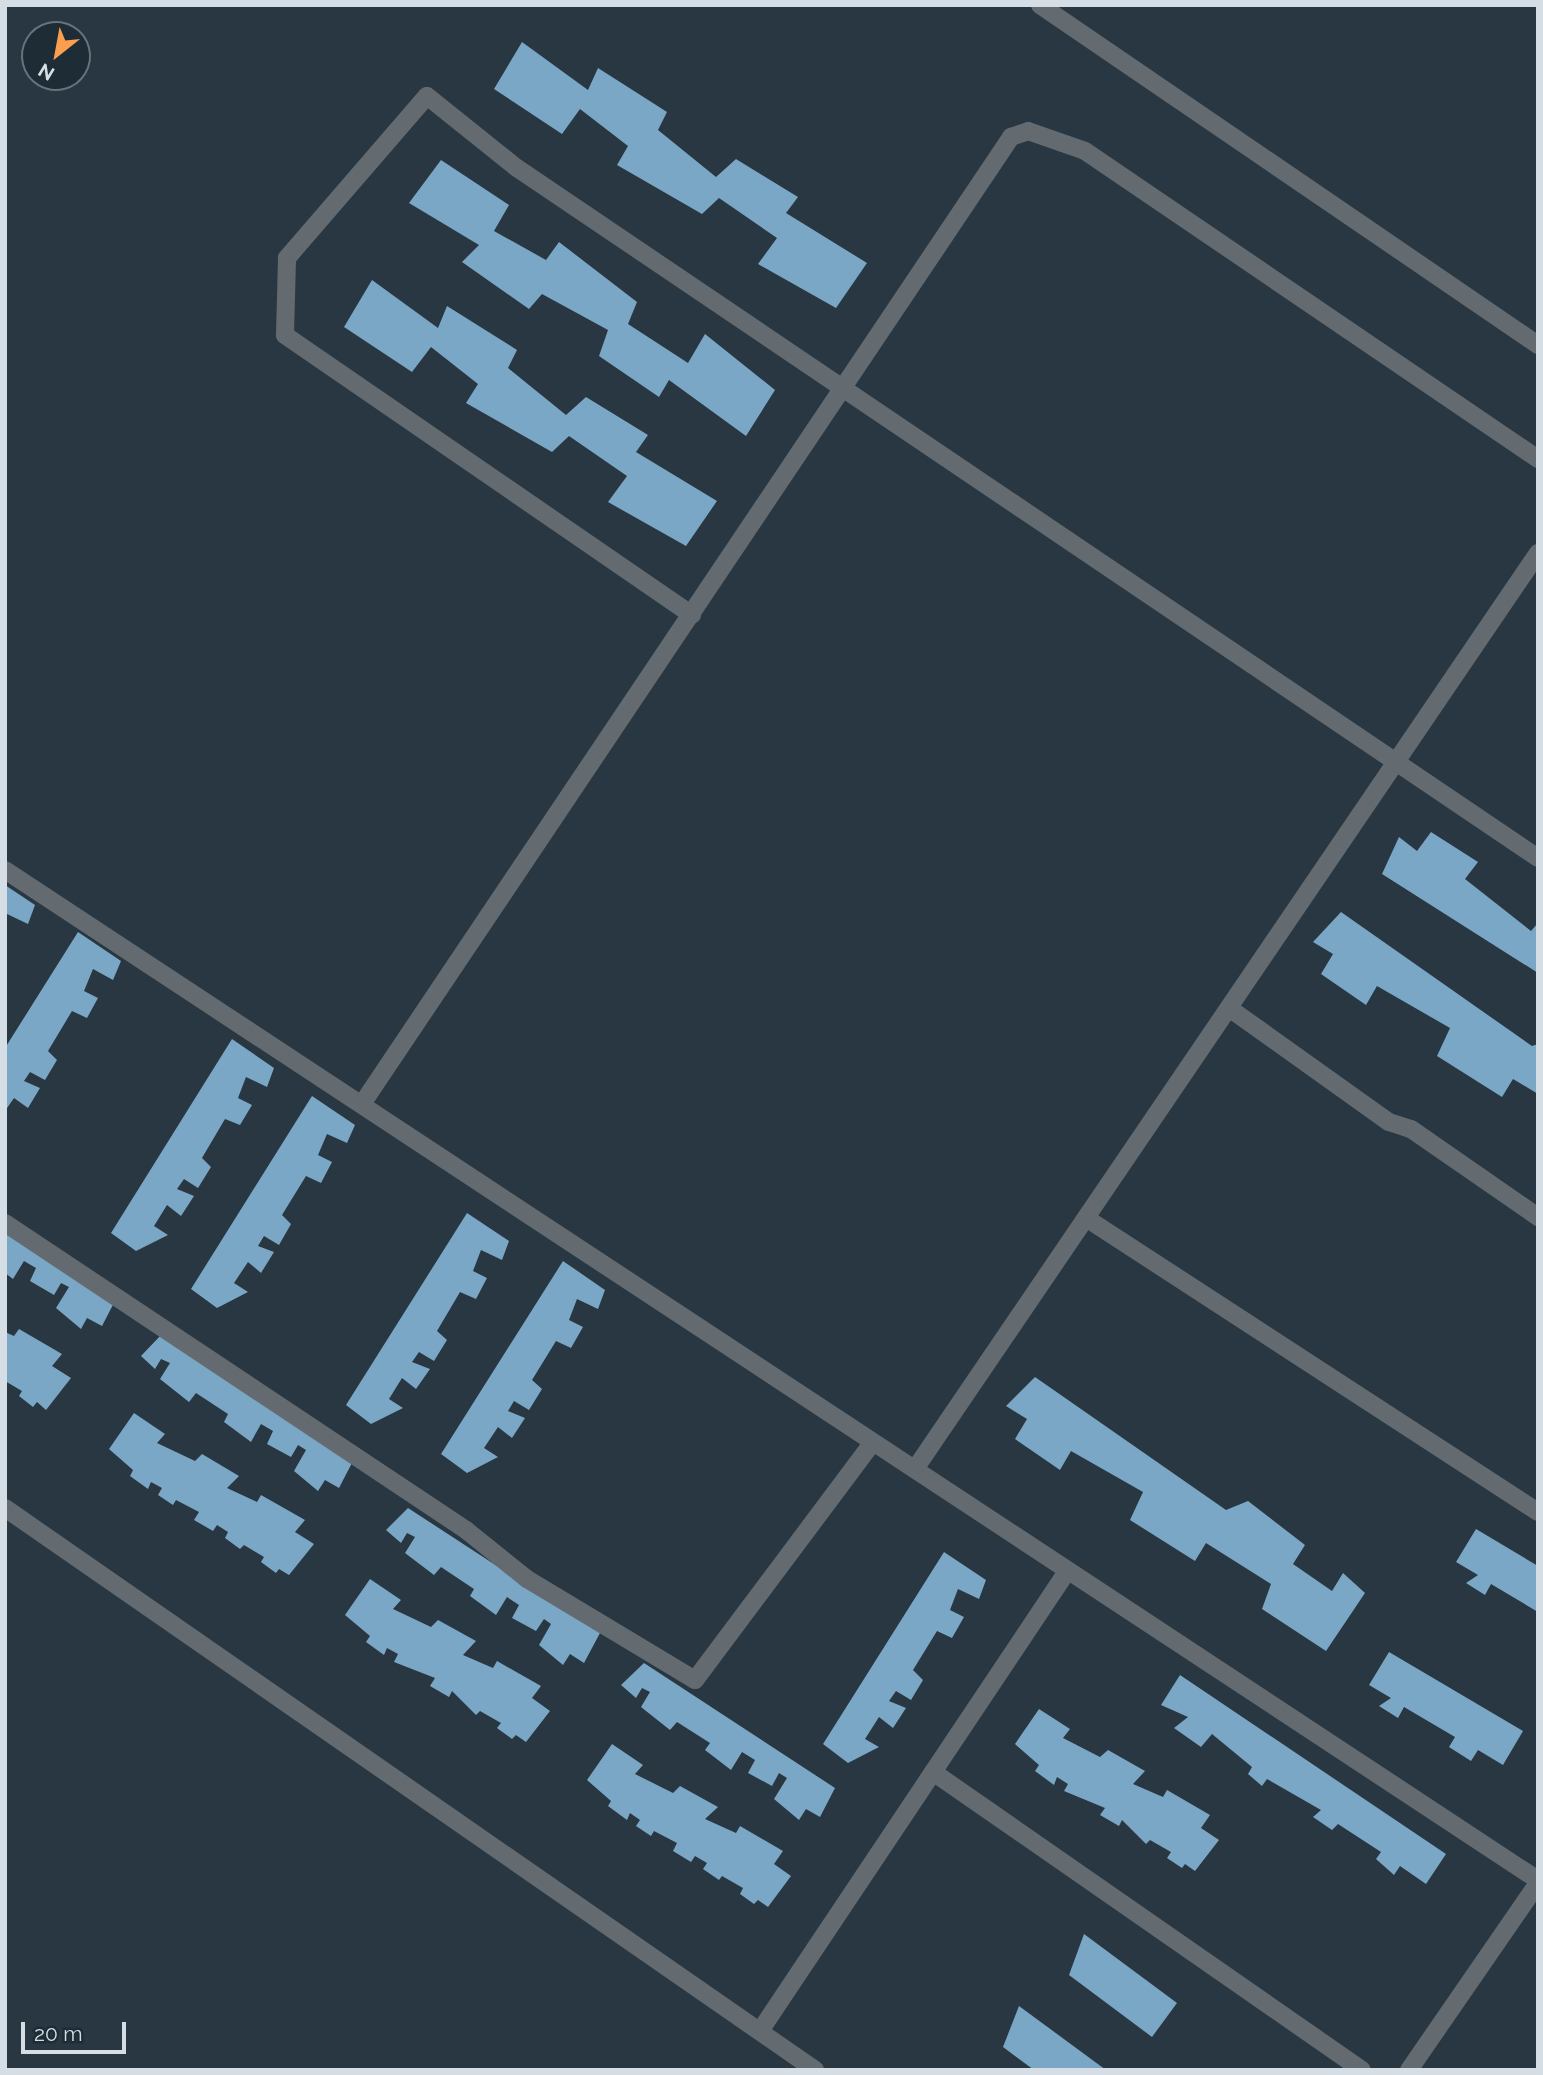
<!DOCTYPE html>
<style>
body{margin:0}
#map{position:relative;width:1543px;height:2075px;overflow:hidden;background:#283741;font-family:Raleway,sans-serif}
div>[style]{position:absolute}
.building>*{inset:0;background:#7ba7c6}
.street>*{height:18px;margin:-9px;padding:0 9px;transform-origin:9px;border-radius:9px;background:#646b70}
span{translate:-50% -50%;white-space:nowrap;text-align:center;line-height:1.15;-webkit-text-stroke:7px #1e2c36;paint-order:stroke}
.frame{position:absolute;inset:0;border:7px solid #d5dee4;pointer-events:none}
.north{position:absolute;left:21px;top:21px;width:70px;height:70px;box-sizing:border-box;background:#1e2c36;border:2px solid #67737c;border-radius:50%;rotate:211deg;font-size:19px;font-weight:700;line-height:28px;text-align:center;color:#d5dee4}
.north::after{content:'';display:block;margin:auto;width:24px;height:32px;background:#fa9f4f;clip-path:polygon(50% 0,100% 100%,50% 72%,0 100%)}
.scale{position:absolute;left:21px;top:2022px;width:105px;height:32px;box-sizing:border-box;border:4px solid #d5dee4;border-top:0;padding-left:9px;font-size:21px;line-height:24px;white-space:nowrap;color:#d5dee4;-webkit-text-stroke:5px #1e2c36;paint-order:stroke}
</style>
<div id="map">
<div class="building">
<div style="clip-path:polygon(522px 42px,588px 90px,598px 68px,667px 112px,658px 130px,716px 177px,736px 159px,798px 197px,786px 213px,867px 263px,836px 308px,758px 264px,777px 238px,719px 198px,702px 214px,617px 165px,628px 146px,580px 109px,562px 134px,494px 89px)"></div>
<div style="clip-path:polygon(441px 160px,509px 205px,494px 231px,546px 260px,559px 242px,637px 302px,628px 324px,688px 363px,705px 334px,775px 390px,746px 436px,669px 380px,659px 397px,599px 356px,608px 330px,542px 294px,529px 309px,462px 262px,479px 245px,409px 203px)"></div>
<div style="clip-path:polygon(372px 280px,438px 328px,447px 306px,517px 350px,508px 368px,566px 415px,586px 397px,648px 435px,636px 452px,717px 501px,686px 546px,608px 502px,627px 476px,569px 436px,552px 452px,466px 403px,478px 384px,431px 347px,412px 372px,344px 327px)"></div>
<div style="clip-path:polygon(1431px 832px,1478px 862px,1465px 879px,1531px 931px,1538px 923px,1538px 973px,1382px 874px,1399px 837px,1417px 851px)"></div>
<div style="clip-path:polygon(5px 885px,35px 905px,28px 924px,5px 913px)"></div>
<div style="clip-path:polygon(1341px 912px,1532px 1046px,1538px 1044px,1538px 1094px,1513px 1079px,1502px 1097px,1437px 1056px,1450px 1028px,1377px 986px,1366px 1005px,1321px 974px,1333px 954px,1313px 942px)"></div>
<div style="clip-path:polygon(78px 932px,121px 961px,113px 980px,93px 969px,84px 991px,98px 998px,87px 1018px,72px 1011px,48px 1051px,57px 1060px,45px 1080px,30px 1072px,24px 1081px,40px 1088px,28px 1108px,14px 1098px,5px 1111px,5px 1048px)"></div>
<div style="clip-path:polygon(232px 1039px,274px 1068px,267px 1087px,246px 1077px,238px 1098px,252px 1105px,240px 1125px,225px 1119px,202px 1158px,211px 1167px,198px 1188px,184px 1179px,177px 1189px,194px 1196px,181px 1216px,167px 1205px,154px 1226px,168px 1235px,136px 1251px,111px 1233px)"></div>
<div style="clip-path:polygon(312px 1096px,355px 1125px,347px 1143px,327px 1134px,318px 1155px,332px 1162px,321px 1183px,306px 1176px,282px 1215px,291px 1224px,279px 1245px,264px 1236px,258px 1246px,274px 1252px,261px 1273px,248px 1262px,234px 1283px,248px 1292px,217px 1308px,191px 1289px)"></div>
<div style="clip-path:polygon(467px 1213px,509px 1241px,502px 1260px,481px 1250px,473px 1271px,487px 1278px,476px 1299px,460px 1292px,437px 1331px,447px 1340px,434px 1361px,419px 1352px,412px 1362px,430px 1369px,416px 1389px,402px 1378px,389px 1399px,403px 1408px,371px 1424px,346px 1405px)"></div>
<div style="clip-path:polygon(5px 1224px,117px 1297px,102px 1326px,87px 1318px,81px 1329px,56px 1308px,69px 1287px,61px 1283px,54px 1295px,30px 1281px,36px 1268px,24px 1261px,13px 1279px,5px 1273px)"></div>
<div style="clip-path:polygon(563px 1261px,605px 1290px,598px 1309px,577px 1299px,569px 1320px,583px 1327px,571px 1348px,556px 1341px,532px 1380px,542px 1389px,529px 1410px,514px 1401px,508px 1411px,525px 1418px,512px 1438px,498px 1427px,484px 1448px,498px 1457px,467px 1473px,441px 1454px)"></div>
<div style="clip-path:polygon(19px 1329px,62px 1354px,52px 1366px,71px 1378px,46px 1410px,37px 1402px,33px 1407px,19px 1396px,22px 1391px,5px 1381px,5px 1332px,14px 1336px)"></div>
<div style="clip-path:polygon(162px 1334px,354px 1459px,339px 1488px,325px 1480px,318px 1491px,294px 1471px,306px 1450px,298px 1445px,291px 1457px,267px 1444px,273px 1431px,261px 1424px,251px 1442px,224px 1422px,228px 1414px,196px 1393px,189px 1402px,160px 1379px,170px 1363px,161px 1359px,155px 1369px,141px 1356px)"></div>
<div style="clip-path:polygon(1035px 1377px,1226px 1510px,1248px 1501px,1305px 1545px,1293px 1564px,1332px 1591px,1343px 1573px,1365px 1593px,1326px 1651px,1262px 1609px,1271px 1584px,1206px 1543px,1195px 1561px,1130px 1520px,1143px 1492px,1071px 1451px,1060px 1470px,1015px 1439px,1027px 1419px,1006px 1406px)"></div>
<div style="clip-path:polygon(134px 1413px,165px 1434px,157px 1443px,195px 1461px,202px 1454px,239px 1476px,227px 1488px,257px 1502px,261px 1495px,305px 1520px,295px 1532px,314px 1544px,289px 1575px,279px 1569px,276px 1573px,261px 1562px,264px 1557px,244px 1545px,240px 1549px,225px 1538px,228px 1532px,217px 1525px,213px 1531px,194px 1520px,199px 1512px,176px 1500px,173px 1505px,158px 1495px,162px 1488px,151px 1482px,148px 1489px,130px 1476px,133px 1470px,109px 1449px)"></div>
<div style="clip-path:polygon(408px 1508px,600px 1633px,584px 1663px,570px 1654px,563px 1665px,539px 1645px,551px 1624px,544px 1619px,536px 1631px,512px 1618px,519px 1605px,507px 1597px,496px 1615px,470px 1596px,474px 1589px,441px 1567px,434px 1575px,405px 1553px,415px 1537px,407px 1533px,401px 1543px,386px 1530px)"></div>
<div style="clip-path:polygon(1476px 1529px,1538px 1566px,1538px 1612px,1491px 1584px,1485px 1595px,1466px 1583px,1478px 1575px,1456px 1562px)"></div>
<div style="clip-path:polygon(944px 1552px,986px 1580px,979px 1599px,958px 1589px,950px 1610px,964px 1617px,952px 1638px,937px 1631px,913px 1670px,923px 1680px,911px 1700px,896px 1691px,889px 1701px,906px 1708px,893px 1728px,879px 1717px,865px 1739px,879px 1747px,848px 1763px,823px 1744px)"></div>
<div style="clip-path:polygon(370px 1579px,401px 1600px,393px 1609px,431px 1627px,438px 1620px,476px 1641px,463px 1655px,493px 1668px,497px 1661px,541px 1686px,532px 1698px,550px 1711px,526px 1742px,516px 1735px,512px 1739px,497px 1728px,501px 1723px,480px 1711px,476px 1715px,452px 1691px,449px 1697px,430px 1686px,435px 1678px,394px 1662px,398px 1654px,387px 1648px,384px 1655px,366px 1642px,370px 1636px,345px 1615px)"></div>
<div style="clip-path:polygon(1389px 1652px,1523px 1731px,1503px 1765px,1478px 1750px,1471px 1761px,1449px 1747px,1455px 1737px,1404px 1707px,1398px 1718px,1379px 1706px,1391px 1698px,1369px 1685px)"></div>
<div style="clip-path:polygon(644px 1663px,835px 1788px,820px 1817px,806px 1809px,799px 1820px,774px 1799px,787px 1778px,779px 1773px,772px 1786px,748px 1773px,755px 1760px,742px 1752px,731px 1770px,705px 1750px,710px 1743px,677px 1722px,670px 1730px,641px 1707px,650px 1692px,642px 1688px,636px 1698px,621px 1685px)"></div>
<div style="clip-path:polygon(1180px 1675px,1446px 1854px,1426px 1884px,1400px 1866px,1394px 1875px,1376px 1859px,1381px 1852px,1338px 1824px,1332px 1830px,1313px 1817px,1321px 1810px,1267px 1779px,1262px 1786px,1248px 1774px,1252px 1767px,1212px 1734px,1201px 1747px,1174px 1728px,1188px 1717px,1161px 1705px)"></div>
<div style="clip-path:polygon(1039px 1709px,1070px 1729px,1063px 1738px,1100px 1757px,1108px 1750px,1145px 1771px,1133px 1784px,1163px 1797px,1167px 1790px,1210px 1815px,1201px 1828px,1219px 1840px,1195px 1871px,1185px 1864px,1182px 1868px,1167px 1858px,1171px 1852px,1150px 1840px,1146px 1844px,1122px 1820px,1119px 1826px,1100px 1815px,1105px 1808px,1064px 1791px,1068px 1784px,1057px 1777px,1054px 1785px,1035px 1771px,1039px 1765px,1015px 1744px)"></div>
<div style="clip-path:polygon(612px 1744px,643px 1765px,635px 1774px,673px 1793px,680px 1786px,718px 1807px,705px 1819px,736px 1833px,740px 1826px,783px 1851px,774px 1864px,791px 1876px,768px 1907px,758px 1900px,754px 1904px,740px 1894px,743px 1888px,722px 1876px,719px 1880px,703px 1869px,707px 1863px,695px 1856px,691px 1862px,673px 1851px,677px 1843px,654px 1831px,651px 1836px,636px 1826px,640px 1820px,630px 1813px,627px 1820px,608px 1806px,611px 1801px,587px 1780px)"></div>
<div style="clip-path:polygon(1084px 1934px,1177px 2003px,1152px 2037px,1069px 1975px)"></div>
<div style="clip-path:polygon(1019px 2006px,1106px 2070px,1034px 2070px,1003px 2047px)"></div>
</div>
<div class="street">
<div style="left:1040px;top:5px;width:603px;rotate:34.32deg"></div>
<div style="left:692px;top:615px;width:494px;rotate:-145.5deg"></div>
<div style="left:285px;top:335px;width:77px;rotate:-88.5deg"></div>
<div style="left:287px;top:258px;width:214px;rotate:-49.2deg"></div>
<div style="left:427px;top:96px;width:115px;rotate:38.7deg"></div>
<div style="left:517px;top:168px;width:1232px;rotate:34.05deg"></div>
<div style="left:5px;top:870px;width:1836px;rotate:33.38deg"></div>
<div style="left:1229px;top:1008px;width:196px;rotate:35.5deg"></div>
<div style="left:1389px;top:1122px;width:23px;rotate:18deg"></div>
<div style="left:1411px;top:1129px;width:155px;rotate:34.7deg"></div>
<div style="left:362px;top:1104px;width:1165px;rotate:-56.13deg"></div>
<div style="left:1011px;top:137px;width:18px;rotate:-19deg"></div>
<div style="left:1028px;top:131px;width:60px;rotate:19.3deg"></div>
<div style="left:1085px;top:151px;width:548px;rotate:34.21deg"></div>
<div style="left:1086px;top:1218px;width:539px;rotate:33.04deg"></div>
<div style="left:5px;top:1223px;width:554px;rotate:33.66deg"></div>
<div style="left:466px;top:1530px;width:78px;rotate:38.8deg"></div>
<div style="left:527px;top:1579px;width:196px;rotate:31deg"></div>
<div style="left:695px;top:1680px;width:297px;rotate:-53.2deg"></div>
<div style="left:915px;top:1469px;width:1108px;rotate:-55.78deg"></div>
<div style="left:5px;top:1508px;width:986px;rotate:34.75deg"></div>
<div style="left:933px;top:1772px;width:522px;rotate:34.79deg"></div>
<div style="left:760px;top:2031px;width:554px;rotate:-56.25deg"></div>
<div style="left:1409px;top:2070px;width:227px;rotate:-55.4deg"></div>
</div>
<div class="frame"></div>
<div class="north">N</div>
<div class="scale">20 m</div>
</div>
